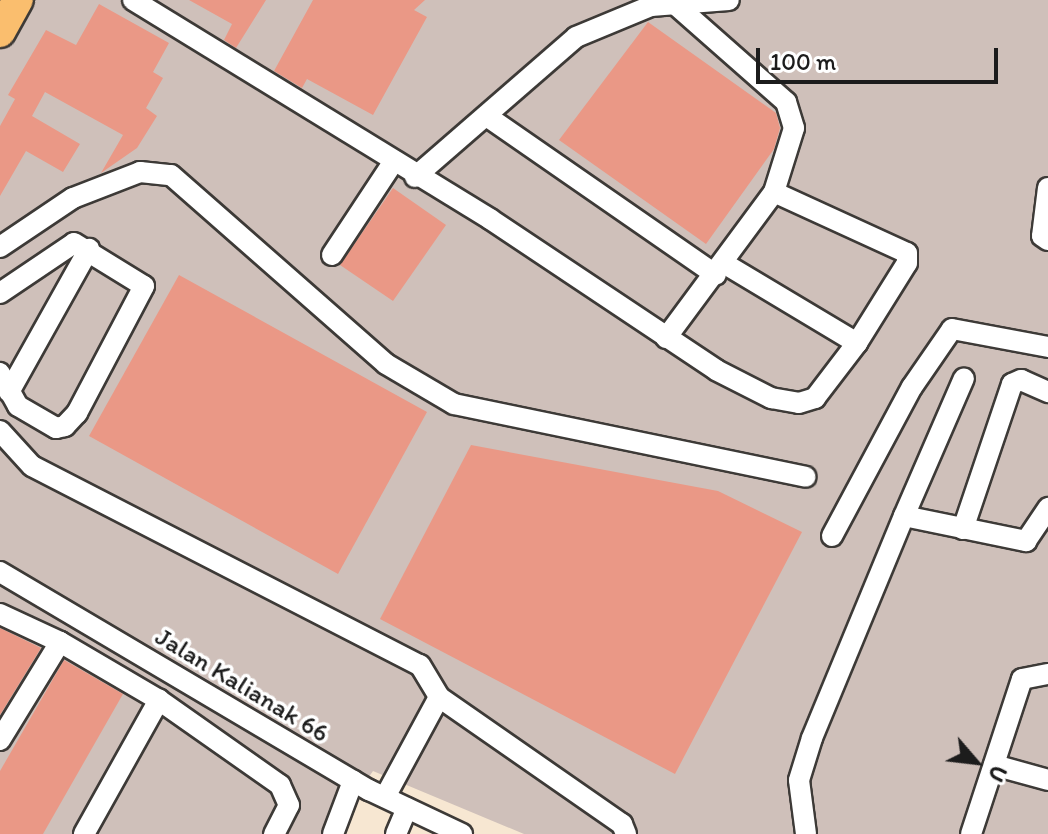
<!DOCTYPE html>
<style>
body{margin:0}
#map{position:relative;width:1048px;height:834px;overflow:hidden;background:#f7e7d2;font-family:Itim,sans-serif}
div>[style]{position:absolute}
.industrial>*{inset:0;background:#cfc0ba}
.building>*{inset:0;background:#ea9886}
.roads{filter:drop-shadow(2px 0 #3d3a37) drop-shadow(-2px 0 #3d3a37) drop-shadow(0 2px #3d3a37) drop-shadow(0 -2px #3d3a37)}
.minor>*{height:20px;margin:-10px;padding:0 10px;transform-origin:10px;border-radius:10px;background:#fff}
.highway>*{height:30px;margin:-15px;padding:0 15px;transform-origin:15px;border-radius:15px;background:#fabe6e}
span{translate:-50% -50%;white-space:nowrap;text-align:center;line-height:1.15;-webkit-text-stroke:7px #fff;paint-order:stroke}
.street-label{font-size:26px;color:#1c1c1c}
.north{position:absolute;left:936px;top:722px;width:80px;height:80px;-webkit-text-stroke:6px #fff;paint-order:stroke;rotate:118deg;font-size:22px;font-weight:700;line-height:32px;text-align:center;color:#1c1c1c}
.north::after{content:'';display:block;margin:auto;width:28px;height:36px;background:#1c1c1c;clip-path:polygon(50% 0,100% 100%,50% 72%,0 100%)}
.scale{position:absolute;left:756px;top:48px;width:242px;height:36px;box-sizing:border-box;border:4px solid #1c1c1c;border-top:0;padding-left:10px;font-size:24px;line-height:28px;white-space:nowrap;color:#1c1c1c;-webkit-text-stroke:6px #fff;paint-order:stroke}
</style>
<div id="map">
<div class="industrial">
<div style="clip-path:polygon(0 0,1048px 0,1048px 834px,524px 834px,373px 771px,329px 834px,0 834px)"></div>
</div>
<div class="building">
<div style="clip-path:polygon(189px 0,266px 0,236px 48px,224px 40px,232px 24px)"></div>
<div style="clip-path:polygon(313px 0,425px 0,414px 10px,427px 17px,373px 115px,307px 79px,302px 88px,274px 71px)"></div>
<div style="clip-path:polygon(99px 4px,169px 43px,153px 72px,163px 78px,146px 108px,157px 116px,137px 148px,101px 173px,123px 135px,45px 92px,32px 116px,80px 144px,63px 172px,26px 151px,0 196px,0 126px,15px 99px,8px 95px,46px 30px,76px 45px)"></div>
<div style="clip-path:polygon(648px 22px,776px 113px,780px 128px,774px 149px,706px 244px,559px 140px)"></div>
<div style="clip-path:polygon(393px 188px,446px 225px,393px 301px,340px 265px)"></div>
<div style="clip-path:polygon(179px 275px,427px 412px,338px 574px,89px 436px)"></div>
<div style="clip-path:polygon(471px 445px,718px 491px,802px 532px,675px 774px,380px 619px)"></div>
<div style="clip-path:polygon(0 628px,41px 648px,0 715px)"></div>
<div style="clip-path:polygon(64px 660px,123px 694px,43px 834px,0 834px,0 771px)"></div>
</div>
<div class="roads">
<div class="minor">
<div style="left:133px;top:0;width:419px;rotate:31.5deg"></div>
<div style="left:490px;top:219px;width:272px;rotate:33.7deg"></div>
<div style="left:716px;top:370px;width:62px;rotate:27deg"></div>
<div style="left:771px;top:398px;width:28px;rotate:10deg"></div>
<div style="left:799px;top:403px;width:17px;rotate:-17deg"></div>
<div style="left:815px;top:398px;width:69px;rotate:-52.6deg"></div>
<div style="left:488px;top:117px;width:277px;rotate:34.7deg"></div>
<div style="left:415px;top:177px;width:213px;rotate:-41deg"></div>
<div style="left:576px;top:37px;width:81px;rotate:-22.5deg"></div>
<div style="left:651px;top:6px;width:78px;rotate:-4.4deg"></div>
<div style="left:1048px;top:188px;width:48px;rotate:97.1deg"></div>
<div style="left:1042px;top:236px;width:7px;rotate:34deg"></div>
<div style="left:0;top:247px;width:88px;rotate:-33.9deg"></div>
<div style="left:73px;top:198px;width:72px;rotate:-21.2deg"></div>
<div style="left:140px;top:172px;width:31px;rotate:6deg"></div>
<div style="left:171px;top:175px;width:286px;rotate:41.3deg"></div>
<div style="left:386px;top:364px;width:79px;rotate:30.5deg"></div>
<div style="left:454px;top:404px;width:359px;rotate:11.7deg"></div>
<div style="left:332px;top:255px;width:113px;rotate:-56.6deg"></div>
<div style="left:725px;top:264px;width:154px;rotate:30.9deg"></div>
<div style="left:857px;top:343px;width:94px;rotate:-58deg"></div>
<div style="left:907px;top:263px;width:10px;rotate:-90deg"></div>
<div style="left:907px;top:253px;width:146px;rotate:-155.4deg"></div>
<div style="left:0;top:293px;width:89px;rotate:-34deg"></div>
<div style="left:74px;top:243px;width:82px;rotate:31.6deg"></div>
<div style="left:144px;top:286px;width:144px;rotate:117.8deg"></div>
<div style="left:77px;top:413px;width:18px;rotate:133deg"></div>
<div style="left:65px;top:426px;width:9px;rotate:167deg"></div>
<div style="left:56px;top:428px;width:44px;rotate:-149.9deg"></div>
<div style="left:18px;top:406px;width:38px;rotate:-119deg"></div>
<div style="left:666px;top:338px;width:182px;rotate:-53.5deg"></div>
<div style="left:774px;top:192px;width:67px;rotate:-72.6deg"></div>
<div style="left:794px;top:128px;width:27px;rotate:-107deg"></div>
<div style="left:786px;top:102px;width:148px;rotate:-138.6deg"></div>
<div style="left:9px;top:392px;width:164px;rotate:-60.8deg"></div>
<div style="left:0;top:431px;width:47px;rotate:47.6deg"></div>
<div style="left:32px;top:466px;width:436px;rotate:27.2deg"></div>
<div style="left:420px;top:665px;width:37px;rotate:59deg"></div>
<div style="left:439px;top:697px;width:223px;rotate:34.8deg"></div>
<div style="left:622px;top:824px;width:11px;rotate:68deg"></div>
<div style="left:904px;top:516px;width:150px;rotate:-66.5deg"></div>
<div style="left:963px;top:529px;width:153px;rotate:-71.3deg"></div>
<div style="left:1012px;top:384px;width:10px;rotate:-24deg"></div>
<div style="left:1021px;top:380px;width:30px;rotate:24deg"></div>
<div style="left:832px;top:536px;width:169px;rotate:-61.8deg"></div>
<div style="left:912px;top:387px;width:70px;rotate:-55.4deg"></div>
<div style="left:952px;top:329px;width:98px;rotate:10.6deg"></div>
<div style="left:0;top:572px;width:429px;rotate:30.6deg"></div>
<div style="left:369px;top:790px;width:103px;rotate:25.3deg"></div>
<div style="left:0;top:614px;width:66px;rotate:25deg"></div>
<div style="left:60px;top:642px;width:115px;rotate:30.4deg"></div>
<div style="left:159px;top:700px;width:148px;rotate:35.1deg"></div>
<div style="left:280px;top:785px;width:22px;rotate:66deg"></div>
<div style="left:289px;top:805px;width:33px;rotate:117deg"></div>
<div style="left:0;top:740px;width:115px;rotate:-58.5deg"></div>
<div style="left:994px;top:765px;width:56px;rotate:15.5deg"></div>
<div style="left:385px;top:797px;width:114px;rotate:-61.6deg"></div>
<div style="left:84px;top:834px;width:154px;rotate:-60.8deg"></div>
<div style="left:333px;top:834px;width:57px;rotate:-69.3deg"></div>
<div style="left:396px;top:834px;width:28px;rotate:-67deg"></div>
<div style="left:806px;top:834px;width:54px;rotate:-97.4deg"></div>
<div style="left:799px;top:780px;width:44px;rotate:-72.8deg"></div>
<div style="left:812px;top:738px;width:240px;rotate:-67.5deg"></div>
<div style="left:904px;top:516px;width:125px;rotate:11.6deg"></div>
<div style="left:1026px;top:541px;width:40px;rotate:-56deg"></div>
<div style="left:971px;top:834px;width:163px;rotate:-71.8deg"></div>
<div style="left:1022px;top:679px;width:26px;rotate:-11deg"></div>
</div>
<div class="highway">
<div style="left:0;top:32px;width:37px;rotate:-61deg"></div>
</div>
</div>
<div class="street-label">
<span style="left:242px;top:685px;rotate:31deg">Jalan Kalianak 66</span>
</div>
<div class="north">U</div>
<div class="scale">100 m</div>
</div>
